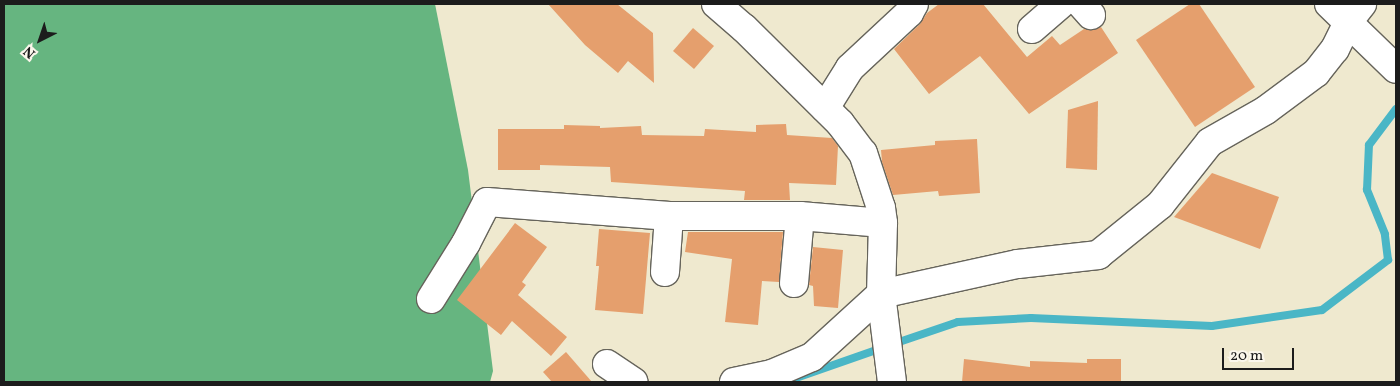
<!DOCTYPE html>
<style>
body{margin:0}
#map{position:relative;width:1400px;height:386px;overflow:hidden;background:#efe9cf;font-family:Vollkorn,serif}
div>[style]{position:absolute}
.forest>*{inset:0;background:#66b580}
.stream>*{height:8px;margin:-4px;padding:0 4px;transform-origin:4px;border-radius:4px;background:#4ab6c6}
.building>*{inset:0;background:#e59f6d}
.roads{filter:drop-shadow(1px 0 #66645b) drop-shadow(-1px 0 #66645b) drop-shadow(0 1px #66645b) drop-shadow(0 -1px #66645b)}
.minor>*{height:28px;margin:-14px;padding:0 14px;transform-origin:14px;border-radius:14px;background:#fff}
.major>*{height:28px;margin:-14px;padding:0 14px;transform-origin:14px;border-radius:14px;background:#fff}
span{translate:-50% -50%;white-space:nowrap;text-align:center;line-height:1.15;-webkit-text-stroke:4px #fbf7ec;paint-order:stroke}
.frame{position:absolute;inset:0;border:5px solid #1c1c1c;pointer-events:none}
.north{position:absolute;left:15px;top:15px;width:50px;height:50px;-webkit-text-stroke:4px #fbf7ec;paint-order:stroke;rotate:221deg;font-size:14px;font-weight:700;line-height:20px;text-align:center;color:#1c1c1c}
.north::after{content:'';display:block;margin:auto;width:18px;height:22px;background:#1c1c1c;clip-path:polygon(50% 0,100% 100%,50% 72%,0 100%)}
.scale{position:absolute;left:1222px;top:348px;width:72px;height:22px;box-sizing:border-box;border:2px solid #1c1c1c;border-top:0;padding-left:6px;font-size:15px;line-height:18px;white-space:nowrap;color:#1c1c1c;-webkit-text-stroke:4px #fbf7ec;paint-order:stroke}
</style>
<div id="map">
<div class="forest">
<div style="clip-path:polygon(4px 4px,435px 4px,468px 170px,493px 371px,490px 382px,4px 382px)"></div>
</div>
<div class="stream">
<div style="left:902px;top:341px;width:59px;rotate:-18.7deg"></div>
<div style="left:958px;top:322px;width:73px;rotate:-3.1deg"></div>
<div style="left:1031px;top:318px;width:181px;rotate:2.5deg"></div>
<div style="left:1212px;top:326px;width:111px;rotate:-8.3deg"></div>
<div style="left:1322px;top:310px;width:83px;rotate:-37.1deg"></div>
<div style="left:1388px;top:260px;width:26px;rotate:-97deg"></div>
<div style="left:1385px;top:234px;width:48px;rotate:-112.2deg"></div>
<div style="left:1367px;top:190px;width:45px;rotate:-87.5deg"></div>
<div style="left:1369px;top:145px;width:45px;rotate:-53.1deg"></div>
<div style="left:796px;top:378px;width:85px;rotate:-19.3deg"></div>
</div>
<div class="building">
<div style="clip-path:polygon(548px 4px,617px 4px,653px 33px,654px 83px,628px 61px,618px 73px,585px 45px)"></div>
<div style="clip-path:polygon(939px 4px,983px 4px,1027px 57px,1052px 36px,1060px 45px,1084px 29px,1094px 30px,1101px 27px,1118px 53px,1029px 114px,980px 56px,929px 94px,894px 49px,920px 24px,927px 13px)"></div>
<div style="clip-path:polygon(1190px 4px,1199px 4px,1255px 87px,1195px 127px,1136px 40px)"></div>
<div style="clip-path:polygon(693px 28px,714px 46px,694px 69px,673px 51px)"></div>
<div style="clip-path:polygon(1098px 101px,1097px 170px,1066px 168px,1068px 110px)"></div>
<div style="clip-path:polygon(786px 124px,787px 135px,832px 138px,838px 146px,836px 185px,789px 183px,790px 200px,744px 200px,745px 191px,611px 182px,610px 167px,540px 165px,540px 170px,498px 170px,498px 129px,564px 129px,564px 125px,600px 126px,600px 128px,641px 126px,642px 135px,704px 136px,705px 129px,756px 132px,756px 125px)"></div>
<div style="clip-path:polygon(977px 139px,980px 193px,939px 196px,938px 191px,893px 195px,882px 162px,881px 150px,935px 145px,935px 141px)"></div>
<div style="clip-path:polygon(1212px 173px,1279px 197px,1260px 249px,1174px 217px)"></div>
<div style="clip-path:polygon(515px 223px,547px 247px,522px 282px,526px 285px,518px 295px,567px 337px,551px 356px,512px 321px,501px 335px,457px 300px)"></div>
<div style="clip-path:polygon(599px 229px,650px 233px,643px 314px,595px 310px,599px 266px,596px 266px)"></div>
<div style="clip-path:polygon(688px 232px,783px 232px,779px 282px,762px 281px,758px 325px,725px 322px,732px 259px,685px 252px)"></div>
<div style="clip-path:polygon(813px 247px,843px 250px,838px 308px,814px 306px,813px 286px,809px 285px)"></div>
<div style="clip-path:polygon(566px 352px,592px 382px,552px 382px,543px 372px)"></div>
<div style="clip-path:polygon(964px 359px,1030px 367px,1030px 361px,1087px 363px,1087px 359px,1121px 359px,1121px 382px,962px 382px)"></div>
</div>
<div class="roads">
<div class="minor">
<div style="left:716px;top:4px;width:37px;rotate:41deg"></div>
<div style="left:744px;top:28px;width:135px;rotate:44.7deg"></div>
<div style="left:840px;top:123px;width:38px;rotate:53deg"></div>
<div style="left:863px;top:153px;width:58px;rotate:71.9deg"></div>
<div style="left:881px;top:208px;width:15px;rotate:82deg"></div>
<div style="left:883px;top:223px;width:71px;rotate:91.6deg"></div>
<div style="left:881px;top:294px;width:89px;rotate:82.9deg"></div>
<div style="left:1081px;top:4px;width:15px;rotate:48deg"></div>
<div style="left:1032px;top:29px;width:38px;rotate:-41deg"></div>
<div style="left:825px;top:108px;width:47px;rotate:-58deg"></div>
<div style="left:850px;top:68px;width:81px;rotate:-43deg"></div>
<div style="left:909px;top:13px;width:10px;rotate:-61deg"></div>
<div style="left:665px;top:272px;width:56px;rotate:-85.9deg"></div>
<div style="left:794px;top:283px;width:67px;rotate:-84.9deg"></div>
<div style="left:431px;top:299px;width:66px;rotate:-58deg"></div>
<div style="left:466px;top:243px;width:46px;rotate:-62.9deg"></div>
<div style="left:487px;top:202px;width:183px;rotate:4.4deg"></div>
<div style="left:669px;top:216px;width:131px"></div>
<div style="left:800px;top:216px;width:83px;rotate:4.8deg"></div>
<div style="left:607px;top:364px;width:32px;rotate:34deg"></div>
<div style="left:734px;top:382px;width:39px;rotate:-12deg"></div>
<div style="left:772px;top:374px;width:43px;rotate:-23deg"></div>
<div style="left:812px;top:357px;width:93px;rotate:-42.4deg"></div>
<div style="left:881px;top:294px;width:140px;rotate:-12.4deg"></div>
<div style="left:1018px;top:264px;width:81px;rotate:-6.4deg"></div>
<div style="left:1098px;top:255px;width:80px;rotate:-38.9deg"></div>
<div style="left:1160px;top:205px;width:80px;rotate:-51.6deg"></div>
<div style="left:1210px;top:142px;width:64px;rotate:-29.7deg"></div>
<div style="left:1266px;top:110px;width:62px;rotate:-36.5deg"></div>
<div style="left:1316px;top:73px;width:31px;rotate:-52deg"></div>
<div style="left:1335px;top:49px;width:30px;rotate:-64deg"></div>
<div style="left:1348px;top:22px;width:23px;rotate:-52deg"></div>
</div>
<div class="major">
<div style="left:1329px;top:4px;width:93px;rotate:44.1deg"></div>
</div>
</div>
<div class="frame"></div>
<div class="north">N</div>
<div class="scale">20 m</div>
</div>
